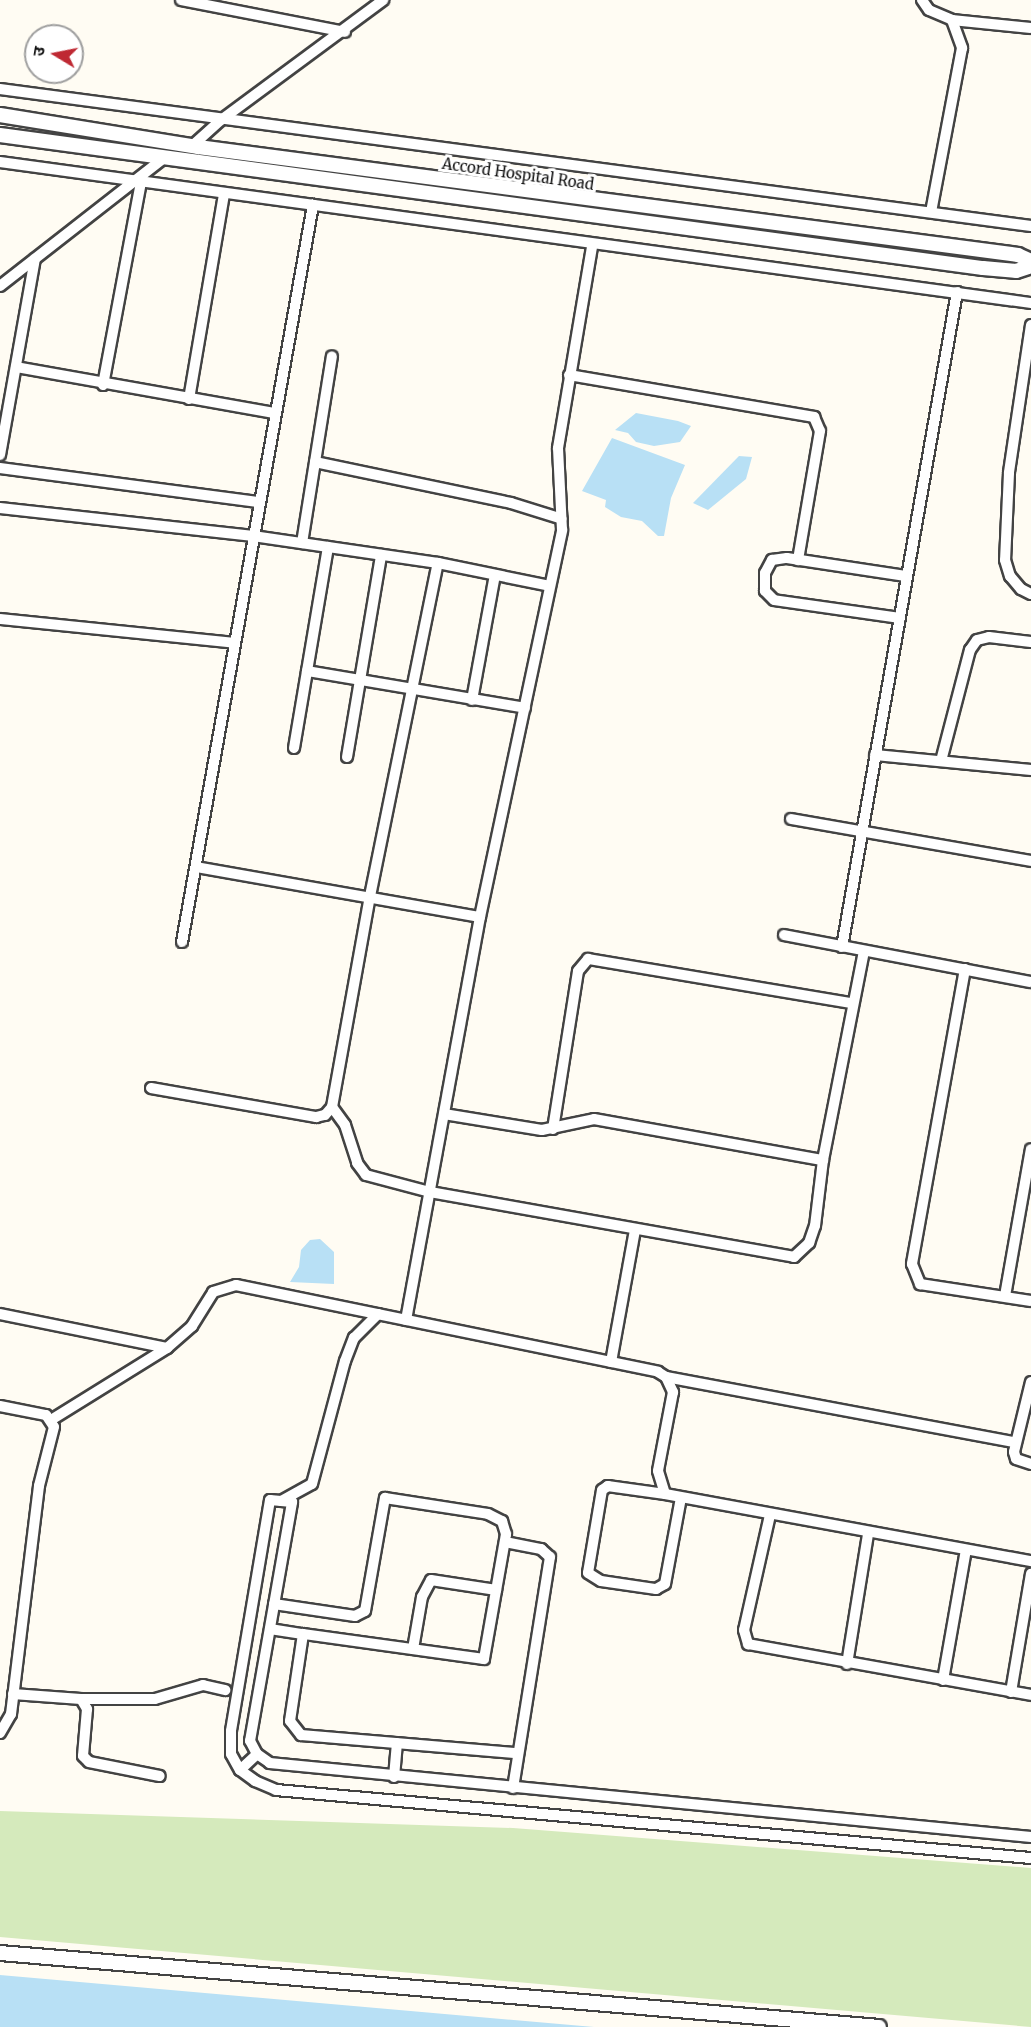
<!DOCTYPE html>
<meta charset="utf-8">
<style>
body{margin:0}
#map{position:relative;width:1031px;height:2027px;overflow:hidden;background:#fffcf3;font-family:Merriweather,"Noto Sans Devanagari",serif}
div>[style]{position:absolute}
.green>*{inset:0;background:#d5eabc}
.water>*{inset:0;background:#b8e0f5}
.roads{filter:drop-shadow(2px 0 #434343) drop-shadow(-2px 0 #434343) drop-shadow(0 2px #434343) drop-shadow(0 -2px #434343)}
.minor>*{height:10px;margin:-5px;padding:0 5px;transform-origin:5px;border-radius:5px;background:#fff}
.tertiary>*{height:14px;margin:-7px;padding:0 7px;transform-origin:7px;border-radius:7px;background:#fff}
span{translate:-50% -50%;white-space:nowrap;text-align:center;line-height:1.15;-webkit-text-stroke:6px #fff;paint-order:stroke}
.street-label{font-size:15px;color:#101010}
.north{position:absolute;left:24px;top:24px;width:60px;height:60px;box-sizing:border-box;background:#fff;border:2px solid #9f9f9f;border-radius:50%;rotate:280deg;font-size:16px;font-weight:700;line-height:24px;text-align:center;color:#101010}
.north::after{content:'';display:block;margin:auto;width:21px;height:27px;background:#bf2933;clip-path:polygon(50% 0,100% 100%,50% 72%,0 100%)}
</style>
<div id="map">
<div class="green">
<div style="clip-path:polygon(0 1811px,513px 1828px,1031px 1868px,1031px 2027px,0 1937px)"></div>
</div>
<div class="water">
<div style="clip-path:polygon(636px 413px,678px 421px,691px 426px,680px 442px,654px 446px,636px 442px,628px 433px,615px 430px)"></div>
<div style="clip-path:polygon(612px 438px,685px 465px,671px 498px,664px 536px,658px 536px,642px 521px,621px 517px,605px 507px,606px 500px,582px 491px)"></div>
<div style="clip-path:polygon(739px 456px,752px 457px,746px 479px,708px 510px,693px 503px)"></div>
<div style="clip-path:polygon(320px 1239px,334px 1252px,334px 1284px,290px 1282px,299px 1267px,301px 1250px,310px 1240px)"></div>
<div style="clip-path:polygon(0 1975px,594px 2027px,0 2027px)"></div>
</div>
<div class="roads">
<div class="minor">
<div style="left:181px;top:0;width:167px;rotate:11deg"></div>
<div style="left:922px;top:0;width:12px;rotate:55deg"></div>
<div style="left:929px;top:10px;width:25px;rotate:23deg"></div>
<div style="left:952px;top:20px;width:30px;rotate:70deg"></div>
<div style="left:962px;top:48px;width:167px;rotate:100.7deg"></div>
<div style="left:952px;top:20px;width:79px;rotate:5.8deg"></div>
<div style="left:0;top:89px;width:1040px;rotate:7.57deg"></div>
<div style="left:192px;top:146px;width:39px;rotate:-42deg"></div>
<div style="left:221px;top:120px;width:202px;rotate:-36.5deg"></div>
<div style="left:0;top:162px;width:1041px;rotate:7.79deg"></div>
<div style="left:0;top:286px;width:208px;rotate:-38deg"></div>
<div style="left:1031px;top:325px;width:150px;rotate:98.5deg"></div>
<div style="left:1009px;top:473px;width:87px;rotate:92.6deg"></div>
<div style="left:1005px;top:560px;width:17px;rotate:73deg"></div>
<div style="left:1010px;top:576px;width:17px;rotate:50deg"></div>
<div style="left:1021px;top:589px;width:11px;rotate:27deg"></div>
<div style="left:16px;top:367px;width:263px;rotate:10.1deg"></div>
<div style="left:569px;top:375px;width:249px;rotate:9.7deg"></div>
<div style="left:814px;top:417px;width:15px;rotate:67deg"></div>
<div style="left:820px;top:431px;width:131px;rotate:99.7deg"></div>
<div style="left:103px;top:385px;width:208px;rotate:-79.4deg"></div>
<div style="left:189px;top:399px;width:208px;rotate:-80.3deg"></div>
<div style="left:0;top:455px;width:199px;rotate:-79.9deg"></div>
<div style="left:315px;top:462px;width:200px;rotate:11.8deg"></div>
<div style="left:511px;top:503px;width:53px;rotate:17.4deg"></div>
<div style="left:0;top:468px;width:260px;rotate:7.5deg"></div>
<div style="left:0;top:508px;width:255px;rotate:6.3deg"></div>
<div style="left:253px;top:536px;width:187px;rotate:8.3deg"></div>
<div style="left:438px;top:563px;width:114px;rotate:11.6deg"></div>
<div style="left:302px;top:543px;width:189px;rotate:-80.9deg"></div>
<div style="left:900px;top:618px;width:127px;rotate:-171.9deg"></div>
<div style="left:774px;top:600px;width:13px;rotate:-135deg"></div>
<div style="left:765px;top:591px;width:18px;rotate:-90deg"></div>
<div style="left:765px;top:573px;width:15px;rotate:-62deg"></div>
<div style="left:772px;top:560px;width:15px;rotate:-8deg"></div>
<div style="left:787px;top:558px;width:120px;rotate:8.6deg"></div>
<div style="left:0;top:619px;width:236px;rotate:5.8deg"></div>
<div style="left:307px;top:671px;width:221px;rotate:9.6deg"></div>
<div style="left:472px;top:700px;width:127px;rotate:-79.6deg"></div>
<div style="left:294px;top:748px;width:204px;rotate:-80.4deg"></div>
<div style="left:875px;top:755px;width:157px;rotate:5.5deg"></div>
<div style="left:347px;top:757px;width:205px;rotate:-80.4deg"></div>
<div style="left:941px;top:761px;width:115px;rotate:-75.4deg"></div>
<div style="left:970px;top:650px;width:12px;rotate:-55deg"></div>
<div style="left:977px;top:640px;width:12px;rotate:-14deg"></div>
<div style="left:989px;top:637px;width:42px;rotate:6.8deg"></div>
<div style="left:791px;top:819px;width:244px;rotate:9.9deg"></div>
<div style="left:196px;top:867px;width:288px;rotate:10deg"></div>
<div style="left:784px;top:935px;width:251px;rotate:10.8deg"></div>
<div style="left:182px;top:942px;width:749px;rotate:-79.92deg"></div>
<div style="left:842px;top:947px;width:665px;rotate:-80.04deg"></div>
<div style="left:965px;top:969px;width:300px;rotate:100.2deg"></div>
<div style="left:912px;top:1264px;width:22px;rotate:68deg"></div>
<div style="left:920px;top:1284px;width:112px;rotate:8.7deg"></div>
<div style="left:151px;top:1088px;width:168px;rotate:10deg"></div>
<div style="left:316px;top:1117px;width:9px;rotate:-13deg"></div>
<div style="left:325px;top:1115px;width:11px;rotate:-49deg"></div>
<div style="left:332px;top:1107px;width:214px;rotate:-79.8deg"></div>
<div style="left:370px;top:896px;width:340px;rotate:-78.5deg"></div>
<div style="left:332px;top:1107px;width:22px;rotate:54deg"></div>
<div style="left:345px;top:1125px;width:40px;rotate:72deg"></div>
<div style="left:357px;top:1163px;width:15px;rotate:53deg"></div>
<div style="left:366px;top:1175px;width:66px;rotate:14.9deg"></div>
<div style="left:430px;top:1192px;width:370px;rotate:10.1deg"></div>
<div style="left:794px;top:1257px;width:21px;rotate:-43deg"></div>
<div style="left:809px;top:1243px;width:18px;rotate:-71deg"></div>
<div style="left:815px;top:1226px;width:66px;rotate:-83.1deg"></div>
<div style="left:823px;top:1160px;width:213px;rotate:-78.9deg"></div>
<div style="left:444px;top:1114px;width:99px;rotate:9.3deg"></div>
<div style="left:542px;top:1130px;width:53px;rotate:-11.9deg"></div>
<div style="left:594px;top:1119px;width:233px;rotate:10.2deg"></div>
<div style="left:553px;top:1129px;width:160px;rotate:-81deg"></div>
<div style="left:578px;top:971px;width:16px;rotate:-50deg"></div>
<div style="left:588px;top:959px;width:268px;rotate:9.5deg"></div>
<div style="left:1005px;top:1296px;width:149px;rotate:-80deg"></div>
<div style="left:0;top:1314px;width:170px;rotate:11.5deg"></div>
<div style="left:406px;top:1320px;width:410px;rotate:-79.6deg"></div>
<div style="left:480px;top:917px;width:396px;rotate:-78deg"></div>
<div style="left:562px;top:530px;width:82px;rotate:-92.8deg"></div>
<div style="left:558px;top:448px;width:205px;rotate:-80.4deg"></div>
<div style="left:611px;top:1362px;width:134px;rotate:-79.7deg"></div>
<div style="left:666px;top:1377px;width:354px;rotate:10.6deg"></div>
<div style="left:1031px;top:1382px;width:72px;rotate:103.7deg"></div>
<div style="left:1014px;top:1452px;width:7px;rotate:74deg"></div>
<div style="left:1016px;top:1459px;width:16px;rotate:18deg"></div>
<div style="left:0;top:1406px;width:47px;rotate:11.1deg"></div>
<div style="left:46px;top:1415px;width:14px;rotate:56deg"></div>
<div style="left:54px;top:1427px;width:61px;rotate:104.3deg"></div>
<div style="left:39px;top:1486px;width:230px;rotate:97deg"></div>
<div style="left:11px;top:1714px;width:22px;rotate:120deg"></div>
<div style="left:51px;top:1420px;width:137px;rotate:-31.8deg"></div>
<div style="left:167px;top:1348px;width:33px;rotate:-41deg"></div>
<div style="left:192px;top:1326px;width:40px;rotate:-58deg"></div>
<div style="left:213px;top:1292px;width:24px;rotate:-17deg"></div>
<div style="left:236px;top:1285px;width:431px;rotate:11.6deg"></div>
<div style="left:658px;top:1372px;width:9px;rotate:32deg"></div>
<div style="left:666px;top:1377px;width:17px;rotate:65deg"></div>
<div style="left:673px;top:1392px;width:80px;rotate:100.8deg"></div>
<div style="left:658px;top:1471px;width:24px;rotate:73deg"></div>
<div style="left:665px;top:1494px;width:372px;rotate:10.4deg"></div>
<div style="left:665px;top:1494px;width:58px;rotate:-172deg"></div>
<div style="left:608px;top:1486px;width:7px;rotate:146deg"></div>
<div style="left:602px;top:1490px;width:84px;rotate:99.6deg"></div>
<div style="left:588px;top:1573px;width:15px;rotate:32deg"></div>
<div style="left:601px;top:1581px;width:56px;rotate:8.3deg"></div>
<div style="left:656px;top:1589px;width:10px;rotate:-29deg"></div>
<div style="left:665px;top:1584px;width:87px;rotate:-79.5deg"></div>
<div style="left:281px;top:1501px;width:35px;rotate:-29deg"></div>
<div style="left:312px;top:1484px;width:127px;rotate:-75deg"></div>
<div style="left:345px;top:1361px;width:25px;rotate:-69deg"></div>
<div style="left:354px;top:1338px;width:34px;rotate:-45deg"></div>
<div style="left:770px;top:1515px;width:118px;rotate:102.7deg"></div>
<div style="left:744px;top:1630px;width:15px;rotate:74deg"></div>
<div style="left:748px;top:1644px;width:288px;rotate:10.2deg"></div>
<div style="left:505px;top:1542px;width:37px;rotate:11deg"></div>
<div style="left:541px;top:1549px;width:12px;rotate:42deg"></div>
<div style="left:550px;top:1557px;width:234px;rotate:99.1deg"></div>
<div style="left:274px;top:1604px;width:82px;rotate:8.4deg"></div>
<div style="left:355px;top:1616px;width:11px;rotate:-27deg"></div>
<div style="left:365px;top:1611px;width:115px;rotate:-80deg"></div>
<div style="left:385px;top:1498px;width:104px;rotate:8.8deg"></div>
<div style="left:488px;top:1514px;width:16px;rotate:27deg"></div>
<div style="left:502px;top:1521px;width:14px;rotate:73deg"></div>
<div style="left:506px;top:1534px;width:127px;rotate:100deg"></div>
<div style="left:484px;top:1659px;width:183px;rotate:-172.1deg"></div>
<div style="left:270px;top:1629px;width:33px;rotate:9deg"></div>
<div style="left:303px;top:1634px;width:88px;rotate:98.5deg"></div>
<div style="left:290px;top:1721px;width:18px;rotate:52deg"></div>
<div style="left:301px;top:1735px;width:217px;rotate:4.8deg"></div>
<div style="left:413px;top:1649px;width:53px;rotate:-80.2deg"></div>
<div style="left:422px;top:1597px;width:19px;rotate:-62deg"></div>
<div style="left:431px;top:1580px;width:66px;rotate:8.7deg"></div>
<div style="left:847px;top:1664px;width:132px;rotate:-80.8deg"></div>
<div style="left:943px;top:1680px;width:132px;rotate:-80deg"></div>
<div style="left:1011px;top:1692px;width:120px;rotate:-80.4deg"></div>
<div style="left:13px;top:1694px;width:68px;rotate:4.2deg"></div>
<div style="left:81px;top:1699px;width:12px;rotate:59deg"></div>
<div style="left:87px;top:1709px;width:47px;rotate:94.9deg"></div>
<div style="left:83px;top:1756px;width:8px;rotate:45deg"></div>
<div style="left:89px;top:1762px;width:72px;rotate:11.2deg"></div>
<div style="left:81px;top:1699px;width:74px"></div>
<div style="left:155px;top:1699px;width:50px;rotate:-16.3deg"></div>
<div style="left:203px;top:1685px;width:23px;rotate:13deg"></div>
<div style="left:240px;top:1770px;width:23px;rotate:-43deg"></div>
<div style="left:394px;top:1777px;width:34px;rotate:-85deg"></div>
<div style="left:1031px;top:1837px;width:765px;rotate:-174.45deg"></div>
<div style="left:270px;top:1763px;width:16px;rotate:-145deg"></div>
<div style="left:257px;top:1754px;width:15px;rotate:-118deg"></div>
<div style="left:250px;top:1741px;width:243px;rotate:-80deg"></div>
<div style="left:292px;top:1502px;width:22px;rotate:-175deg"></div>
<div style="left:270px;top:1500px;width:234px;rotate:99.6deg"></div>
<div style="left:231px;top:1731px;width:23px;rotate:90deg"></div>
<div style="left:231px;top:1754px;width:18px;rotate:61deg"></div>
<div style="left:240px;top:1770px;width:19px;rotate:36deg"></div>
<div style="left:255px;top:1781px;width:23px;rotate:23deg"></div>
<div style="left:276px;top:1790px;width:758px;rotate:5.15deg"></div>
</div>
<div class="tertiary">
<div style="left:0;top:115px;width:201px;rotate:9.2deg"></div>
<div style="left:198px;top:147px;width:827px;rotate:7.5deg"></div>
<div style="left:1018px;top:255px;width:14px;rotate:25deg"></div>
<div style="left:0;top:135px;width:992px;rotate:7.71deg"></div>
<div style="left:983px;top:268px;width:33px;rotate:5deg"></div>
<div style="left:1016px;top:271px;width:16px;rotate:-18deg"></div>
<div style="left:0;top:1953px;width:882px;rotate:4.81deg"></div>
</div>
</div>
<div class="street-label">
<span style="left:518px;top:174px;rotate:8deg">Accord Hospital Road</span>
</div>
<div class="north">उ</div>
</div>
